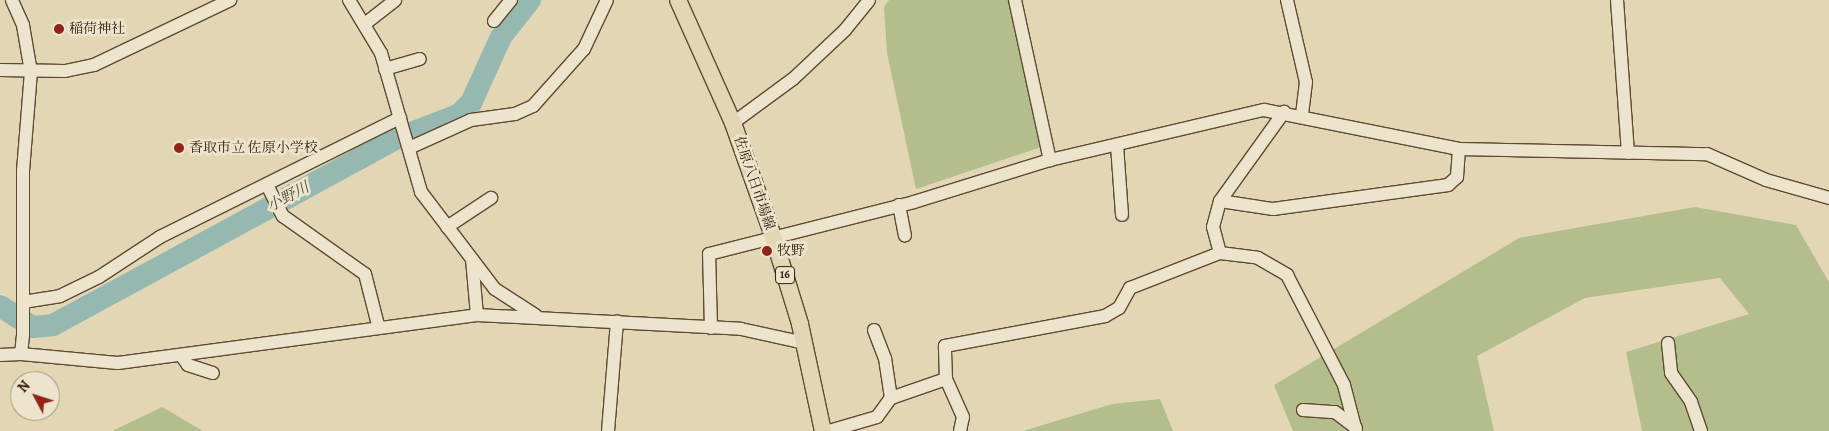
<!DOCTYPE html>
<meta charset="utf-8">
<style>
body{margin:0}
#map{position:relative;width:1829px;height:431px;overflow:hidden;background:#e3d6b4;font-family:Alegreya,"Noto Serif JP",serif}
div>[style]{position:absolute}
.green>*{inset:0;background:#b4be8c}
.water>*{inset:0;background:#95b9b1}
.river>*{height:22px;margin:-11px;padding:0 11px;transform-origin:11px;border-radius:11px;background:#95b9b1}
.roads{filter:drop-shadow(1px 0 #5d4a32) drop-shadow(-1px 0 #5d4a32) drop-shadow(0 1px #5d4a32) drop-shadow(0 -1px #5d4a32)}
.minor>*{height:12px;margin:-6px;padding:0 6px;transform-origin:6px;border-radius:6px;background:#ede4ce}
.major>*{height:16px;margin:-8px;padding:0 8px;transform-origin:8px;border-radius:8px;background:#e3d6b4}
.dots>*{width:14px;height:14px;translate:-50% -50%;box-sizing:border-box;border:2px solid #ede4ce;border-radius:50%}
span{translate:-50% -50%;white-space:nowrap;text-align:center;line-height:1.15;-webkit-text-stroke:5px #ede4ce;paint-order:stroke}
.shield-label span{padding:1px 4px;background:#ede4ce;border:1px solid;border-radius:4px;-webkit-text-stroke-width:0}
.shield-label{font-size:12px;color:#301c06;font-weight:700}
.poi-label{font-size:14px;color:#301c06}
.left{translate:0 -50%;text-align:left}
.street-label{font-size:14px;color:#301c06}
.water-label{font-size:15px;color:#4e4b39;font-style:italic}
.north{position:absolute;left:10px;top:371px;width:50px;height:50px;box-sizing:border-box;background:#ede4ce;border:1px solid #a1947e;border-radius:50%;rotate:310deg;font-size:14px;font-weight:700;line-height:20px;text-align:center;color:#301c06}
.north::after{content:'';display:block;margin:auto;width:18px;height:22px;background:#8f2418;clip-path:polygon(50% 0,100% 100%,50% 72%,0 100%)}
</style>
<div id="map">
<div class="green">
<div style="clip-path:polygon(889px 0,1012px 0,1044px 146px,916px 189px,887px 53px,884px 7px)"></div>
<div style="clip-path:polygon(1695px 207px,1796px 225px,1829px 282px,1829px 431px,1642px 431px,1626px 352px,1749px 314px,1720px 278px,1585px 298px,1477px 356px,1494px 431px,1293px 431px,1274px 385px,1519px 238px)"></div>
<div style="clip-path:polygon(1160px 399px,1173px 431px,1023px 431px,1112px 404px)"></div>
<div style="clip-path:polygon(162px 407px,203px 431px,112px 431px)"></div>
</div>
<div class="water">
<div style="clip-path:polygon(0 298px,19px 311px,17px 328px,0 316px)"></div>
</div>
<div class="river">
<div style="left:0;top:306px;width:38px;rotate:33deg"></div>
<div style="left:32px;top:327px;width:21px;rotate:-5deg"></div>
<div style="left:53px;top:325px;width:392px;rotate:-28.5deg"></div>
<div style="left:398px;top:138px;width:64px;rotate:-21deg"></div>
<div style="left:458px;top:115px;width:18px;rotate:-43deg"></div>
<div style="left:471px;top:103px;width:72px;rotate:-65.6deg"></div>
<div style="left:501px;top:37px;width:47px;rotate:-51.9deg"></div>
</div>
<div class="roads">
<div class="minor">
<div style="left:349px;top:0;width:62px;rotate:58.9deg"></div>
<div style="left:381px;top:53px;width:145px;rotate:73.9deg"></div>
<div style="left:421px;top:192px;width:122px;rotate:52.7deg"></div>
<div style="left:495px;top:289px;width:48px;rotate:33deg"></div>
<div style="left:1015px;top:0;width:164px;rotate:77.7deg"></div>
<div style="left:1287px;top:0;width:84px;rotate:77deg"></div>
<div style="left:1306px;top:82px;width:32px;rotate:97deg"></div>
<div style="left:1617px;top:0;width:153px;rotate:85.9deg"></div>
<div style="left:494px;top:21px;width:27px;rotate:-51deg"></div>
<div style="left:366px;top:23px;width:37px;rotate:-38deg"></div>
<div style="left:385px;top:69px;width:36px;rotate:-16deg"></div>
<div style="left:0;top:70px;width:65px;rotate:0.9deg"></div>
<div style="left:65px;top:71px;width:30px;rotate:-12deg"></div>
<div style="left:94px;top:65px;width:151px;rotate:-25.5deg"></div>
<div style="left:733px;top:123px;width:74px;rotate:-36.3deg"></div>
<div style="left:793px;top:79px;width:71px;rotate:-43.3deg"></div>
<div style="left:845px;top:30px;width:38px;rotate:-51deg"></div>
<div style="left:1117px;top:145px;width:70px;rotate:85.9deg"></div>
<div style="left:409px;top:148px;width:68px;rotate:-24.3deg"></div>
<div style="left:471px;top:120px;width:44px;rotate:-7.8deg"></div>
<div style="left:515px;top:114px;width:20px;rotate:-24deg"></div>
<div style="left:533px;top:106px;width:76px;rotate:-48.2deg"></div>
<div style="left:584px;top:49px;width:54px;rotate:-64.9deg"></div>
<div style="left:267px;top:185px;width:35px;rotate:63deg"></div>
<div style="left:283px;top:216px;width:100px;rotate:35.3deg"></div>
<div style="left:365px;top:274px;width:53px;rotate:75.7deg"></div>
<div style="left:1220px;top:201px;width:54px;rotate:8.6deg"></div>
<div style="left:1273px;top:209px;width:177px;rotate:-7.8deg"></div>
<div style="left:1448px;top:185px;width:12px;rotate:-42deg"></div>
<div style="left:1457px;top:177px;width:28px;rotate:-86deg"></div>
<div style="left:899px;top:205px;width:31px;rotate:79deg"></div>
<div style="left:447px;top:227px;width:53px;rotate:-33.4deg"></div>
<div style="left:1220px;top:253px;width:27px;rotate:-105deg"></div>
<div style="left:1213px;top:227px;width:27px;rotate:-75deg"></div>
<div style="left:1220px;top:201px;width:110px;rotate:-54.3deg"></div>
<div style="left:472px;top:259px;width:56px;rotate:84.9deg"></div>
<div style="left:23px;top:302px;width:37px;rotate:-9deg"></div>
<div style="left:60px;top:296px;width:43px;rotate:-26deg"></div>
<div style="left:99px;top:277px;width:73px;rotate:-33.3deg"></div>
<div style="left:160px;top:237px;width:268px;rotate:-26.4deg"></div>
<div style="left:711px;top:328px;width:74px;rotate:-91.5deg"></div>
<div style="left:709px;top:254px;width:211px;rotate:-14.2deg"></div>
<div style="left:914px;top:202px;width:142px;rotate:-17.2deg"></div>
<div style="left:1050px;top:160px;width:220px;rotate:-13.2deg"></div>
<div style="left:1264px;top:110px;width:199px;rotate:11.3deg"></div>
<div style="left:1459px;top:149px;width:248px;rotate:1.2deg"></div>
<div style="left:1707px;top:154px;width:64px;rotate:23.8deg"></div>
<div style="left:1766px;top:180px;width:66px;rotate:15.9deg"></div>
<div style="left:874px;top:330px;width:30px;rotate:69deg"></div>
<div style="left:885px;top:358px;width:40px;rotate:81.5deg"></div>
<div style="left:1668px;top:343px;width:30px;rotate:84deg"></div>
<div style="left:1671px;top:373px;width:35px;rotate:55deg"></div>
<div style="left:1691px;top:402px;width:31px;rotate:71deg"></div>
<div style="left:21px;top:354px;width:97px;rotate:5.3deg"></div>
<div style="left:118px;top:363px;width:362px;rotate:-7.6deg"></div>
<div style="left:477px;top:315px;width:264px;rotate:3deg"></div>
<div style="left:741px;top:329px;width:66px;rotate:12.3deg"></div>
<div style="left:0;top:355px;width:21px;rotate:-3deg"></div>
<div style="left:21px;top:354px;width:19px;rotate:-84deg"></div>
<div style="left:23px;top:335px;width:164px;rotate:-90deg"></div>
<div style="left:23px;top:171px;width:99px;rotate:-85.4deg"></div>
<div style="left:31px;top:72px;width:48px;rotate:-99.7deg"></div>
<div style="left:23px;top:25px;width:27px;rotate:-114deg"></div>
<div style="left:181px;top:355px;width:12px;rotate:55deg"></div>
<div style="left:188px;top:365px;width:26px;rotate:18deg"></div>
<div style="left:1303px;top:410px;width:32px;rotate:4deg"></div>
<div style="left:1335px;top:412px;width:26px;rotate:37deg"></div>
<div style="left:608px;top:431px;width:110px;rotate:-85.3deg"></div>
<div style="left:829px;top:431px;width:50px;rotate:-16.3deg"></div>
<div style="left:877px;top:417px;width:24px;rotate:-54deg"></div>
<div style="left:891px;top:398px;width:58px;rotate:-19.1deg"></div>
<div style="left:960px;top:431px;width:14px;rotate:-78deg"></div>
<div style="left:963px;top:417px;width:42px;rotate:-114.1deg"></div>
<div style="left:946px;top:379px;width:33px;rotate:-92deg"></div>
<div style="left:945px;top:346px;width:163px;rotate:-10.6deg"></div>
<div style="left:1105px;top:316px;width:16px;rotate:-30deg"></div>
<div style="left:1119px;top:308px;width:23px;rotate:-61deg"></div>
<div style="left:1130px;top:288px;width:97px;rotate:-21.3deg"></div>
<div style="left:1220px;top:253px;width:38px;rotate:7deg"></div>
<div style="left:1258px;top:258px;width:34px;rotate:30deg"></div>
<div style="left:1287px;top:275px;width:124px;rotate:62.6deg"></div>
<div style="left:1344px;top:385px;width:48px;rotate:75.4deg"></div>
</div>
<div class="major">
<div style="left:678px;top:0;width:135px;rotate:65.9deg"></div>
<div style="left:733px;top:123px;width:120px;rotate:70.5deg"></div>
<div style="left:773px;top:236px;width:92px;rotate:72.9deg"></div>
<div style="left:800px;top:324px;width:109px;rotate:77.9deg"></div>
</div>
</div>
<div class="dots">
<div style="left:59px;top:29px;background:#8f2418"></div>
<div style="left:179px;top:148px;background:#8f2418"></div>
<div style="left:767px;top:251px;background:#8f2418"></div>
</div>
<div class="shield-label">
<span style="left:785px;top:275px">16</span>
</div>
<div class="poi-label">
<span class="left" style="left:69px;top:29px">稲荷神社</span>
<span class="left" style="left:189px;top:148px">香取市立 佐原小学校</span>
<span class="left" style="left:777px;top:251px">牧野</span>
</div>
<div class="street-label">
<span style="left:754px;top:183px;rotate:71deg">佐原八日市場線</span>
</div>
<div class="water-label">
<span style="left:288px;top:197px;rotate:-28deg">小野川</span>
</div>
<div class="north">N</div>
</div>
